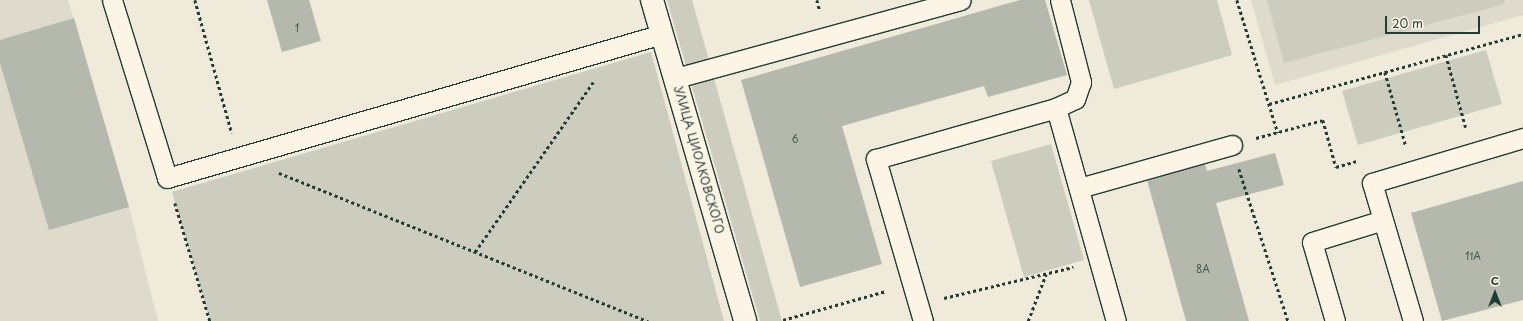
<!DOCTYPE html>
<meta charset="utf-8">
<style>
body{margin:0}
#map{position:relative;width:1523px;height:321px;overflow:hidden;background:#efeada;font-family:"Playpen Sans",sans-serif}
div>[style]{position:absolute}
.built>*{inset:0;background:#dedbcc}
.green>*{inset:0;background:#cccdbf}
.building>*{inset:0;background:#b5b9ad}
.path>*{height:2.5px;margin-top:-1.25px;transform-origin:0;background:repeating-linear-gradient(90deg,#1f3d34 0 3px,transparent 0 6px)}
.roads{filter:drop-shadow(1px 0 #1f3d34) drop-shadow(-1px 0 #1f3d34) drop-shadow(0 1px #1f3d34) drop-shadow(0 -1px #1f3d34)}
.lane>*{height:19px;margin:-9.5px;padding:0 9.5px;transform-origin:9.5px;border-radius:9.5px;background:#fcf5e5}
.secondary>*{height:22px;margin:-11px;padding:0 11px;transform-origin:11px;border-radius:11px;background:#fcf5e5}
span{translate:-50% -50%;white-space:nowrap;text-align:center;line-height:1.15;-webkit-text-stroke:3.5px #fcf5e5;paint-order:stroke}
.number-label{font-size:10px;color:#445c52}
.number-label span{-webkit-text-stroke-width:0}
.street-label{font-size:12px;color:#1f3d34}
.north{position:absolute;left:1475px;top:273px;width:40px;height:40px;-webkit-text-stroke:3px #fcf5e5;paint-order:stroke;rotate:0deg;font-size:11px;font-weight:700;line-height:16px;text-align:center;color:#1f3d34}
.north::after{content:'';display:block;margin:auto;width:14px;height:18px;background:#1f3d34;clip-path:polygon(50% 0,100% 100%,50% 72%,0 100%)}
.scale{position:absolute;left:1385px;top:16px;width:95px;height:18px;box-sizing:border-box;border:2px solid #1f3d34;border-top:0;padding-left:5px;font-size:12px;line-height:14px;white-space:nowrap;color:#1f3d34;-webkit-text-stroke:3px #fcf5e5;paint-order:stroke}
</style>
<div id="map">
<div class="built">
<div style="clip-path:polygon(0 0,68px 0,129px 207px,158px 321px,0 321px)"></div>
<div style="clip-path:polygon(1251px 0,1523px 0,1523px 15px,1275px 85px)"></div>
</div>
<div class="green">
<div style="clip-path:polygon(667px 0,692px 0,782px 321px,760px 321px)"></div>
<div style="clip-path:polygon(1089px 0,1217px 0,1232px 55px,1114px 89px)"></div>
<div style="clip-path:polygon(1267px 0,1504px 0,1505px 4px,1284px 63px)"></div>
<div style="clip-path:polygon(1486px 50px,1502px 104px,1358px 145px,1342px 91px)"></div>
<div style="clip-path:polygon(651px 52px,724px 321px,210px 321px,172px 192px)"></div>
<div style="clip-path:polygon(1051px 144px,1084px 260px,1024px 277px,991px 161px)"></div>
</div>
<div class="building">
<div style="clip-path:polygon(267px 0,309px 0,321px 41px,282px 52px)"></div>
<div style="clip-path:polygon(1020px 0,1045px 0,1067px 75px,988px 97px,984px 86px,842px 126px,882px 264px,800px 287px,741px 80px)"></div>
<div style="clip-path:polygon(74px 18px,129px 207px,49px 230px,0 63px,0 40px)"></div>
<div style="clip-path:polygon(1275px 153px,1284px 185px,1216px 203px,1249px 321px,1186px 321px,1147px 180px,1205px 164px,1207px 171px)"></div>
<div style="clip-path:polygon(1523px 181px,1523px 300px,1442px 321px,1411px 213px)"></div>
</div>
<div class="path">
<div style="left:195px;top:0;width:138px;rotate:74.5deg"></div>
<div style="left:817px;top:0;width:11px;rotate:75deg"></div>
<div style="left:1237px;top:0;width:139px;rotate:72.9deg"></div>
<div style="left:1446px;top:55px;width:76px;rotate:74.7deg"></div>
<div style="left:1385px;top:72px;width:77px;rotate:74.2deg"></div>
<div style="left:1269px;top:104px;width:263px;rotate:-15.4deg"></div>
<div style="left:1256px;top:138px;width:69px;rotate:-15deg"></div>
<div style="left:1323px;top:120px;width:49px;rotate:74.5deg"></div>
<div style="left:1336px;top:167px;width:22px;rotate:-16deg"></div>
<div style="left:1239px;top:169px;width:160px;rotate:72.1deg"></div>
<div style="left:279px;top:173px;width:398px;rotate:21.9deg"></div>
<div style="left:175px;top:203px;width:123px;rotate:73.5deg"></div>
<div style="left:475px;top:252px;width:208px;rotate:-55.2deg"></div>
<div style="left:944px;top:298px;width:133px;rotate:-13.5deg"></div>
<div style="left:783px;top:320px;width:107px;rotate:-15.7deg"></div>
<div style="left:1028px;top:321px;width:50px;rotate:-69deg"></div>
</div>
<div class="roads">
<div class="lane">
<div style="left:112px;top:0;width:186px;rotate:72.8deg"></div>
<div style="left:167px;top:178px;width:516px;rotate:-16.22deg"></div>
<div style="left:1060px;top:0;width:85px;rotate:75.6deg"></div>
<div style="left:1081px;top:82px;width:18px;rotate:109deg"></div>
<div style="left:1075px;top:99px;width:21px;rotate:155deg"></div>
<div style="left:1056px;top:108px;width:221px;rotate:74.3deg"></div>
<div style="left:676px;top:78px;width:295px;rotate:-15.3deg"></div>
<div style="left:1079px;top:188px;width:159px;rotate:-15.7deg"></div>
<div style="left:923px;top:321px;width:169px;rotate:-106.2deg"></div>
<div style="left:876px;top:159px;width:187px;rotate:-15.8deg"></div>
<div style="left:1335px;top:321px;width:82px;rotate:-106.2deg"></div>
<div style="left:1312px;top:242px;width:74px;rotate:-17.2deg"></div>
<div style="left:1413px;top:321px;width:144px;rotate:-106.5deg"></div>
<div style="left:1372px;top:183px;width:158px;rotate:-16.6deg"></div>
</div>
<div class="secondary">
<div style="left:652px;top:0;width:334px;rotate:73.8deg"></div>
</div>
</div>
<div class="number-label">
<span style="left:297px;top:28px">1</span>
<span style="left:795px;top:139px">6</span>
<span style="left:1473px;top:256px">11А</span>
<span style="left:1203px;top:269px">8А</span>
</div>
<div class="street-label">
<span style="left:699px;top:160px;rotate:74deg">УЛИЦА ЦИОЛКОВСКОГО</span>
</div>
<div class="north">С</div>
<div class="scale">20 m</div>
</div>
